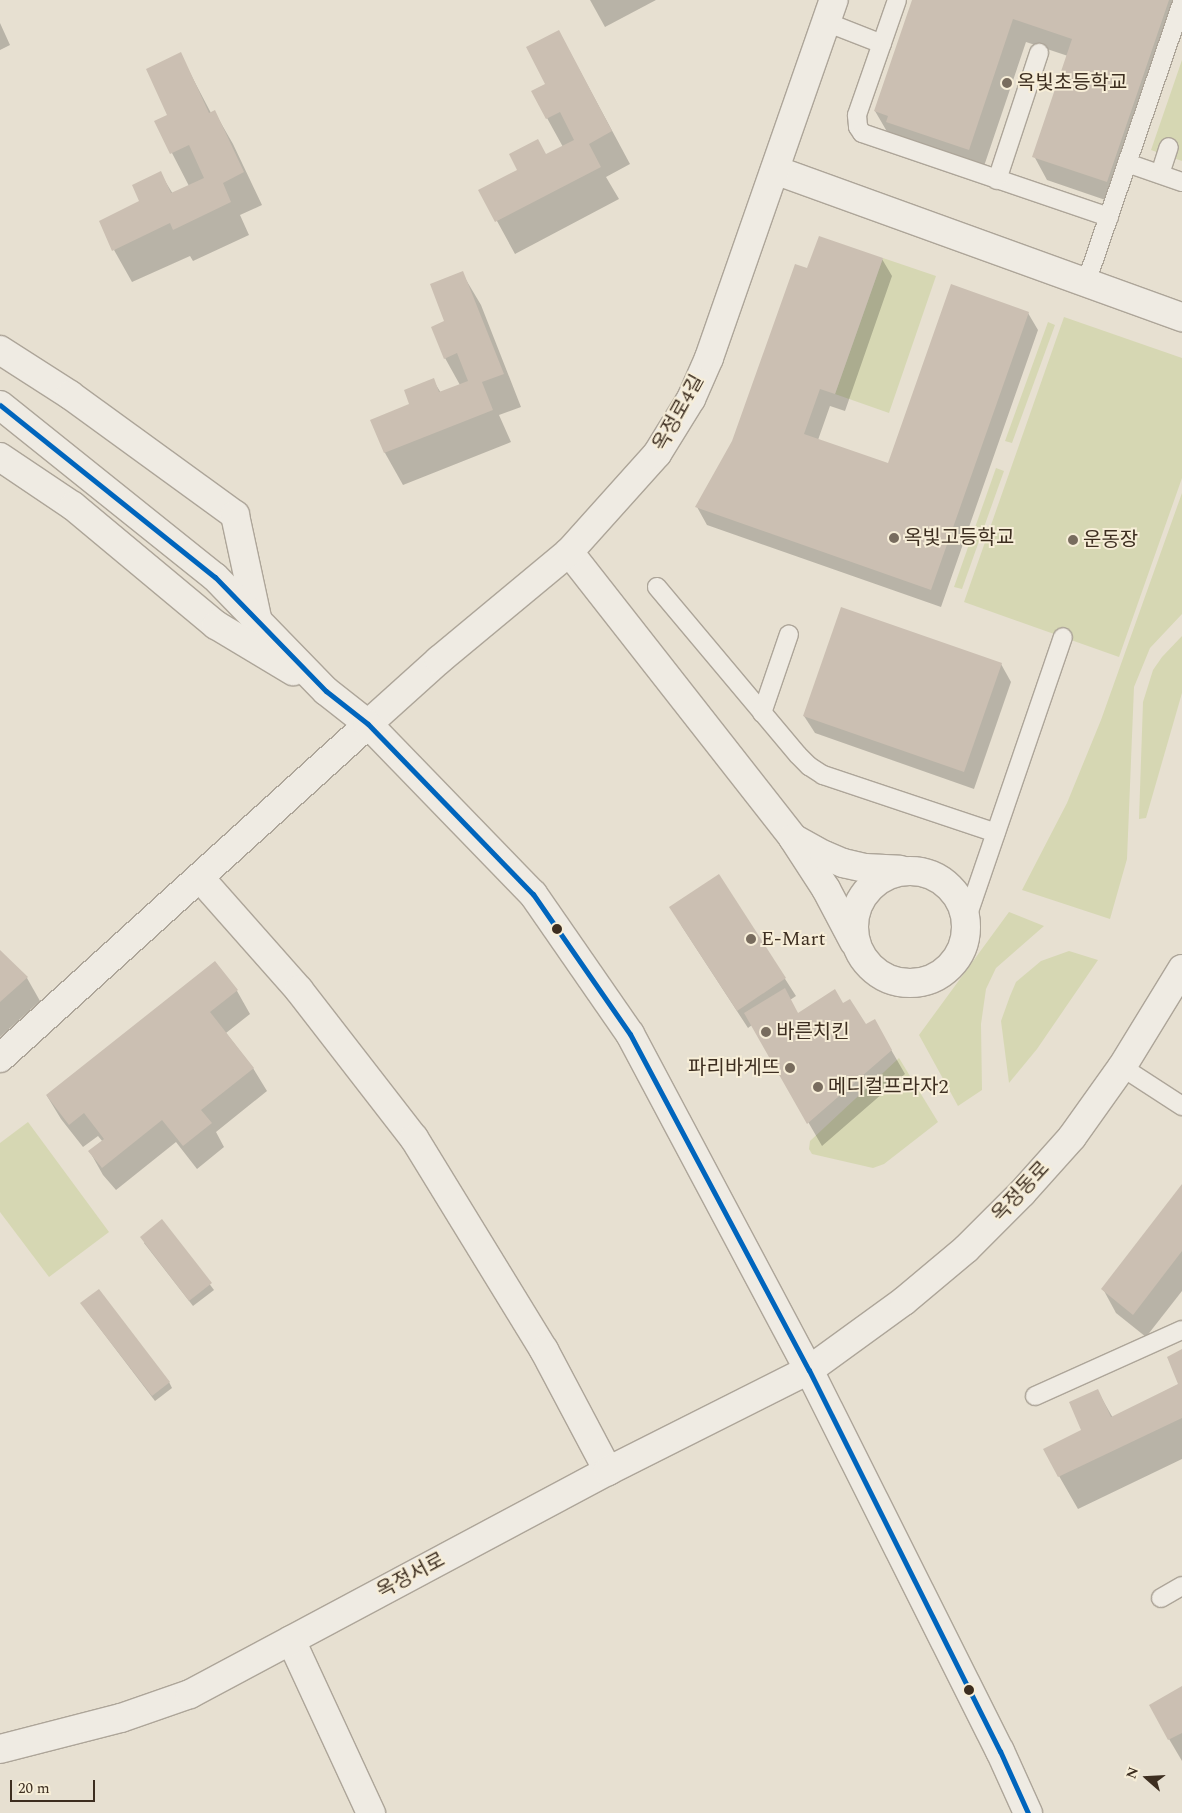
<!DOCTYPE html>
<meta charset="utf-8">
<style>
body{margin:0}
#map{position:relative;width:1182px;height:1813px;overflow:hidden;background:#e7e0d1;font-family:Spectral,"Noto Sans KR",serif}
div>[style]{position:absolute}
.green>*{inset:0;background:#d6d7b3}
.shadow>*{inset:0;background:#0003}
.building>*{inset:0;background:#cbbfb2}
.roads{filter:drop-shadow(1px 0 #ada599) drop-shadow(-1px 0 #ada599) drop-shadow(0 1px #ada599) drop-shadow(0 -1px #ada599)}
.lane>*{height:18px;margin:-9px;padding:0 9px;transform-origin:9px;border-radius:9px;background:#efebe3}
.street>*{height:28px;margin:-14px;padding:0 14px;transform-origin:14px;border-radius:14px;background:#efebe3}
.street>.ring{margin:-14px;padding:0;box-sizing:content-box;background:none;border:28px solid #efebe3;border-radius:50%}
.secondary>*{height:28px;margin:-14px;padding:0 14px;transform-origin:14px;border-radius:14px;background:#efebe3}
.bus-1>*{height:5px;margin:-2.5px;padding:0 2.5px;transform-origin:2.5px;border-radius:2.5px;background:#0065bd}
.dots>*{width:14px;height:14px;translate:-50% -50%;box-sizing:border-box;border:2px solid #f7eed8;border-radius:50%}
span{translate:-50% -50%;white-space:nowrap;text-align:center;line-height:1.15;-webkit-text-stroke:4px #f7eed8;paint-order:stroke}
.poi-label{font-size:20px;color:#3d2e20}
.left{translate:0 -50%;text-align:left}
.right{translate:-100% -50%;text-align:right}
.street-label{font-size:20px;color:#3d2e20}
.north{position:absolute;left:1122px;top:1753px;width:50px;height:50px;-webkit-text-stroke:4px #f7eed8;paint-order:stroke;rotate:289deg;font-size:14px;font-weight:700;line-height:20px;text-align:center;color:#3d2e20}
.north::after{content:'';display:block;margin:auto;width:18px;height:22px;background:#3d2e20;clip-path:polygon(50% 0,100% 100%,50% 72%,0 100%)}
.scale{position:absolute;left:10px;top:1780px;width:85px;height:22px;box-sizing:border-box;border:2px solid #3d2e20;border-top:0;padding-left:6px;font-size:15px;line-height:18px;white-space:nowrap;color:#3d2e20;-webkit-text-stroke:4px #f7eed8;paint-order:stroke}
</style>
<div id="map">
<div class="green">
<div style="clip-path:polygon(1182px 60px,1182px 161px,1151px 150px)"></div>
<div style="clip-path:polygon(883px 258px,936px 276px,889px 413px,835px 394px)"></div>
<div style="clip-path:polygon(1064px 317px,1182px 358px,1182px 478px,1119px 657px,964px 602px)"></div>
<div style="clip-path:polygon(1048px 322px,1055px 325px,1012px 443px,1005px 441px)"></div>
<div style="clip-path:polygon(996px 468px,1004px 471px,962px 589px,954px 587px)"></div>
<div style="clip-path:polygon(1182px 493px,1182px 614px,1150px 648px,1134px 687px,1127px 859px,1110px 919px,1022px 890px,1067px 803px,1101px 720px)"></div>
<div style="clip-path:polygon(1182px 636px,1182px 693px,1146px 818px,1139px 819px,1143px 702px,1153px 670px,1162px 657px)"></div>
<div style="clip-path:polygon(1009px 912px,1044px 926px,996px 968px,986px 989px,981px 1024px,982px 1090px,958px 1106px,919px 1035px)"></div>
<div style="clip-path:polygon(1069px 951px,1098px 960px,1037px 1049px,1009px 1083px,1001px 1021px,1010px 996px,1016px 982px,1041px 961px)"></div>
<div style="clip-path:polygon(899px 1058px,938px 1122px,884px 1164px,873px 1168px,812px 1154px,809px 1149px,810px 1141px)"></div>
<div style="clip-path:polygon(28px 1122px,109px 1232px,49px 1277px,0 1212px,0 1143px)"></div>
</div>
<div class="shadow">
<div style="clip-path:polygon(590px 0,656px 0,605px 27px)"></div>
<div style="clip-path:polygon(913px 0,1182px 0,1120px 205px,1047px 180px,1034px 156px,1068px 56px,1026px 42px,982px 172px,889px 135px,875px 111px)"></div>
<div style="clip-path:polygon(0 23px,10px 45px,0 50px)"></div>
<div style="clip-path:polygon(559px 32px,630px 164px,606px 177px,619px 199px,515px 254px,480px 190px,563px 147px,547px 118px,546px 84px)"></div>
<div style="clip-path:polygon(180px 54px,211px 113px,214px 111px,233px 144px,262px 205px,240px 215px,249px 235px,193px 261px,190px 256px,132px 282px,114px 250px,141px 202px,160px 173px,173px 194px,189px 186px,156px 122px,169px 115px)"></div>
<div style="clip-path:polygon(882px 259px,892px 276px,845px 411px,830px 406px,818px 440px,889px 465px,1028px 313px,1038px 330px,941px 607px,707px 525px,697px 507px,733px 442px,808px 270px)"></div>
<div style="clip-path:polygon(462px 273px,481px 305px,521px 407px,499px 415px,511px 442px,403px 485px,385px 453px,372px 421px,411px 405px,433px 380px,441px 393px,460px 385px,445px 358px,446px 322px)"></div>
<div style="clip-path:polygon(1001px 664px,1011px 682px,974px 789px,815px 733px,804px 716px)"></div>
<div style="clip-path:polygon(719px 876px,796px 996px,790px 1000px,798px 1014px,843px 1004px,866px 1026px,874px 1020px,905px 1074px,822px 1146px,752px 1025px,748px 1028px,681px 925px)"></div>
<div style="clip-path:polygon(0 952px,27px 978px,40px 1001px,0 1037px)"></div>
<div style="clip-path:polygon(215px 962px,237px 991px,250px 1014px,226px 1033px,253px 1068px,267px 1091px,216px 1132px,224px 1147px,197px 1169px,176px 1142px,116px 1190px,103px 1175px,90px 1152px,103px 1142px,98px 1136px,83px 1147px,61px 1119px,47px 1096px)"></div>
<div style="clip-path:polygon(1182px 1186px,1182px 1291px,1146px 1337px,1116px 1313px,1103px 1289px)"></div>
<div style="clip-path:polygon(162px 1221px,214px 1290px,193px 1306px,144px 1243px)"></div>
<div style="clip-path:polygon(85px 1309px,169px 1382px,172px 1388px,155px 1401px)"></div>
<div style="clip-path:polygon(1182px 1350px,1182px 1459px,1078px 1509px,1059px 1476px,1082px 1430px,1097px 1390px,1113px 1418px,1179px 1384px)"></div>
<div style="clip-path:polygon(1182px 1688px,1182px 1761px,1169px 1739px)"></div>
</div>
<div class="building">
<div style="clip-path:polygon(912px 0,1169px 0,1107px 182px,1032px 157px,1072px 39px,1013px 19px,969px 150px,886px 122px,888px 116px,874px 111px)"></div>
<div style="clip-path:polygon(559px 30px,612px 131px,589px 144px,601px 167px,495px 222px,478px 190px,517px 170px,509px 154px,538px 139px,546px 154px,574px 140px,560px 112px,546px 119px,531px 91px,545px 84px,526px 47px)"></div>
<div style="clip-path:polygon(181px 52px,209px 113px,215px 110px,244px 172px,223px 183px,231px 202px,173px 230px,170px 223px,112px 251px,99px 221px,139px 201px,132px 185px,161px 171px,171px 193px,204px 178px,189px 145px,170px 154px,154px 121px,167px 115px,146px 69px)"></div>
<div style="clip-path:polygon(819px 236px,883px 258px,835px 394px,820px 389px,804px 434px,888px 463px,951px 284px,1029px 312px,931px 590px,695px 507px,732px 441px,795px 264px,807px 268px)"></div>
<div style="clip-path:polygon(463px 271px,504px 374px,482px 382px,493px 410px,384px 453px,370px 420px,409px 404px,404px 390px,434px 378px,439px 392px,468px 381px,457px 353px,444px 359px,431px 327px,444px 321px,430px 284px)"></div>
<div style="clip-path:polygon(841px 607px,1002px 663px,964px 772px,803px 716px)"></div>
<div style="clip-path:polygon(719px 874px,786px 978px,737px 1011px,669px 907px)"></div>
<div style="clip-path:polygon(0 950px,28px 977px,0 1002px)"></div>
<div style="clip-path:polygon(215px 961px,238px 990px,210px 1012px,254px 1068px,201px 1110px,212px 1123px,183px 1146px,162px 1120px,102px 1168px,88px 1151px,104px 1139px,84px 1113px,69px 1125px,46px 1095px)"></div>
<div style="clip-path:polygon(785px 988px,798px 1013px,835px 989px,843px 1003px,850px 999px,866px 1024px,875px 1019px,892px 1050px,807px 1124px,744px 1013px)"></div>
<div style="clip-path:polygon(1182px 1184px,1182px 1251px,1133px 1315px,1101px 1289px)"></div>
<div style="clip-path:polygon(162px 1219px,212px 1283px,189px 1301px,140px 1237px)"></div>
<div style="clip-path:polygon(99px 1289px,170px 1382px,152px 1396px,80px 1303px)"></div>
<div style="clip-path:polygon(1182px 1349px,1182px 1418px,1058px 1477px,1043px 1449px,1081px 1430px,1069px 1402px,1098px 1389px,1111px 1417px,1178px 1384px,1167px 1357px)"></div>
<div style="clip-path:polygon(1182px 1686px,1182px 1733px,1168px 1740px,1149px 1705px)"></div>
</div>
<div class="roads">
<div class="lane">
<div style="left:897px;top:0;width:122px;rotate:109.2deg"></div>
<div style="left:857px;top:115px;width:12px;rotate:85deg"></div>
<div style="left:858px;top:127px;width:7px;rotate:56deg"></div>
<div style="left:862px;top:133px;width:261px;rotate:18.8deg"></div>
<div style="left:826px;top:22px;width:60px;rotate:21.4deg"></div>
<div style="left:1127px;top:163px;width:58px;rotate:19.1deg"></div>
<div style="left:1160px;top:174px;width:28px;rotate:-72deg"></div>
<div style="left:997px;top:180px;width:134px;rotate:-71.7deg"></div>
<div style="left:1086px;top:283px;width:296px;rotate:-71.1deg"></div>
<div style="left:657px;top:587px;width:219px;rotate:50deg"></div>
<div style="left:798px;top:755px;width:16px;rotate:45deg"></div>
<div style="left:809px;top:766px;width:17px;rotate:33deg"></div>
<div style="left:823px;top:775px;width:182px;rotate:18.5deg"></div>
<div style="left:762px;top:713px;width:83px;rotate:-71.1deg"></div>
<div style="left:965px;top:923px;width:302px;rotate:-71.1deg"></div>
<div style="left:1122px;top:1067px;width:72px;rotate:33deg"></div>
<div style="left:1035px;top:1396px;width:161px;rotate:-24.2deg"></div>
<div style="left:1161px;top:1598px;width:24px;rotate:-30deg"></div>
</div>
<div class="street">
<div style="left:775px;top:170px;width:433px;rotate:19.9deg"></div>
<div style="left:569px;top:552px;width:363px;rotate:51.9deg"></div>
<div class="ring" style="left:854px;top:871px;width:84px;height:84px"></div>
<div style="left:200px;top:878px;width:149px;rotate:48.5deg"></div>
<div style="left:299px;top:990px;width:187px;rotate:52.2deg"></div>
<div style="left:414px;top:1138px;width:249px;rotate:58.5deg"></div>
<div style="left:544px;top:1350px;width:137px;rotate:62.1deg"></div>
<div style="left:854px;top:942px;width:60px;rotate:-117.8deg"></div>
<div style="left:826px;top:889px;width:61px;rotate:-122.9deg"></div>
<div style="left:793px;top:838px;width:35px;rotate:29deg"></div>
<div style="left:824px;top:855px;width:21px;rotate:23deg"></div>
<div style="left:843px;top:863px;width:23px;rotate:13deg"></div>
<div style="left:865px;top:868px;width:35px;rotate:3deg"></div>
<div style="left:0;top:1058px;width:497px;rotate:-42.2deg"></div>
<div style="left:368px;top:724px;width:96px;rotate:-42deg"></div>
<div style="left:439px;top:660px;width:169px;rotate:-39.7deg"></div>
<div style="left:569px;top:552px;width:132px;rotate:-48.1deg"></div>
<div style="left:657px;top:454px;width:65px;rotate:-58.3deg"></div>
<div style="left:691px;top:399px;width:45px;rotate:-66.3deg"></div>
<div style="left:709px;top:358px;width:379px;rotate:-70.8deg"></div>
<div style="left:291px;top:1640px;width:191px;rotate:65.2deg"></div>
</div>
<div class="secondary">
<div style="left:0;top:350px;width:83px;rotate:32.7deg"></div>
<div style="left:70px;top:395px;width:204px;rotate:36deg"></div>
<div style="left:235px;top:515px;width:109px;rotate:77.9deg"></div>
<div style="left:0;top:405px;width:275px;rotate:38.7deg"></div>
<div style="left:215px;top:577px;width:159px;rotate:45.8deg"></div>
<div style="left:326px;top:691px;width:53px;rotate:38.2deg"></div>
<div style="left:368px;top:724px;width:237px;rotate:45.9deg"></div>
<div style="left:533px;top:894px;width:170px;rotate:55.3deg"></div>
<div style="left:630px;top:1034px;width:381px;rotate:62deg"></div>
<div style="left:809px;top:1370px;width:426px;rotate:63.4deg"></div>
<div style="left:1000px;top:1751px;width:68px;rotate:65.7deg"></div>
<div style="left:0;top:457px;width:88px;rotate:33.9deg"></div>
<div style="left:73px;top:506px;width:186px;rotate:39.8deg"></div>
<div style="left:216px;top:625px;width:90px;rotate:30.9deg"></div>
<div style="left:0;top:1749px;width:125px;rotate:-14.4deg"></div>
<div style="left:121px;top:1718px;width:73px;rotate:-19.2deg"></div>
<div style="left:190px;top:1694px;width:474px;rotate:-28.1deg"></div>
<div style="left:608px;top:1471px;width:225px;rotate:-26.7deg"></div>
<div style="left:809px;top:1370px;width:117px;rotate:-36deg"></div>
<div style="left:904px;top:1301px;width:81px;rotate:-40deg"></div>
<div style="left:966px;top:1249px;width:79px;rotate:-45deg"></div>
<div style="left:1022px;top:1193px;width:75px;rotate:-48.2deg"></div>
<div style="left:1072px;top:1137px;width:86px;rotate:-54.5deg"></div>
<div style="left:1122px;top:1067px;width:115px;rotate:-58.5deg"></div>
</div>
</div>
<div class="bus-1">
<div style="left:0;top:405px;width:275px;rotate:38.7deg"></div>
<div style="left:215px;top:577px;width:159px;rotate:45.8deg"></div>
<div style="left:326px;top:691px;width:53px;rotate:38.2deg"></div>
<div style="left:368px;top:724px;width:237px;rotate:45.9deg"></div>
<div style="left:533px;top:894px;width:170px;rotate:55.3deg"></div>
<div style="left:630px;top:1034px;width:381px;rotate:62deg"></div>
<div style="left:809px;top:1370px;width:426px;rotate:63.4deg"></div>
<div style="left:1000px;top:1751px;width:68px;rotate:65.7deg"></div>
</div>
<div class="dots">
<div style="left:1007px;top:83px;background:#786c5e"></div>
<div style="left:894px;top:538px;background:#786c5e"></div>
<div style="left:1073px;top:540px;background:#786c5e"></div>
<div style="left:557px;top:929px;background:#3d2e20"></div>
<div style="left:751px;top:939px;background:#786c5e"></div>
<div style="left:766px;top:1032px;background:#786c5e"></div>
<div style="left:790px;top:1068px;background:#786c5e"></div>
<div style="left:818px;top:1087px;background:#786c5e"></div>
<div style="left:969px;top:1690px;background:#3d2e20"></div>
</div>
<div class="poi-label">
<span class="left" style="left:1017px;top:83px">옥빛초등학교</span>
<span class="left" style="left:904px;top:538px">옥빛고등학교</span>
<span class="left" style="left:1083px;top:540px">운동장</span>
<span class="left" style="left:761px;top:939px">E-Mart</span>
<span class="left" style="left:776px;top:1032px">바른치킨</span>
<span class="right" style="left:780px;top:1068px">파리바게뜨</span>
<span class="left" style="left:828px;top:1087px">메디컬프라자2</span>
</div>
<div class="street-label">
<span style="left:679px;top:413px;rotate:-61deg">옥정로4길</span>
<span style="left:1021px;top:1192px;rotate:-47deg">옥정동로</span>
<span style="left:411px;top:1576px;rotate:-28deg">옥정서로</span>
</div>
<div class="north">N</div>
<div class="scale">20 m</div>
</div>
